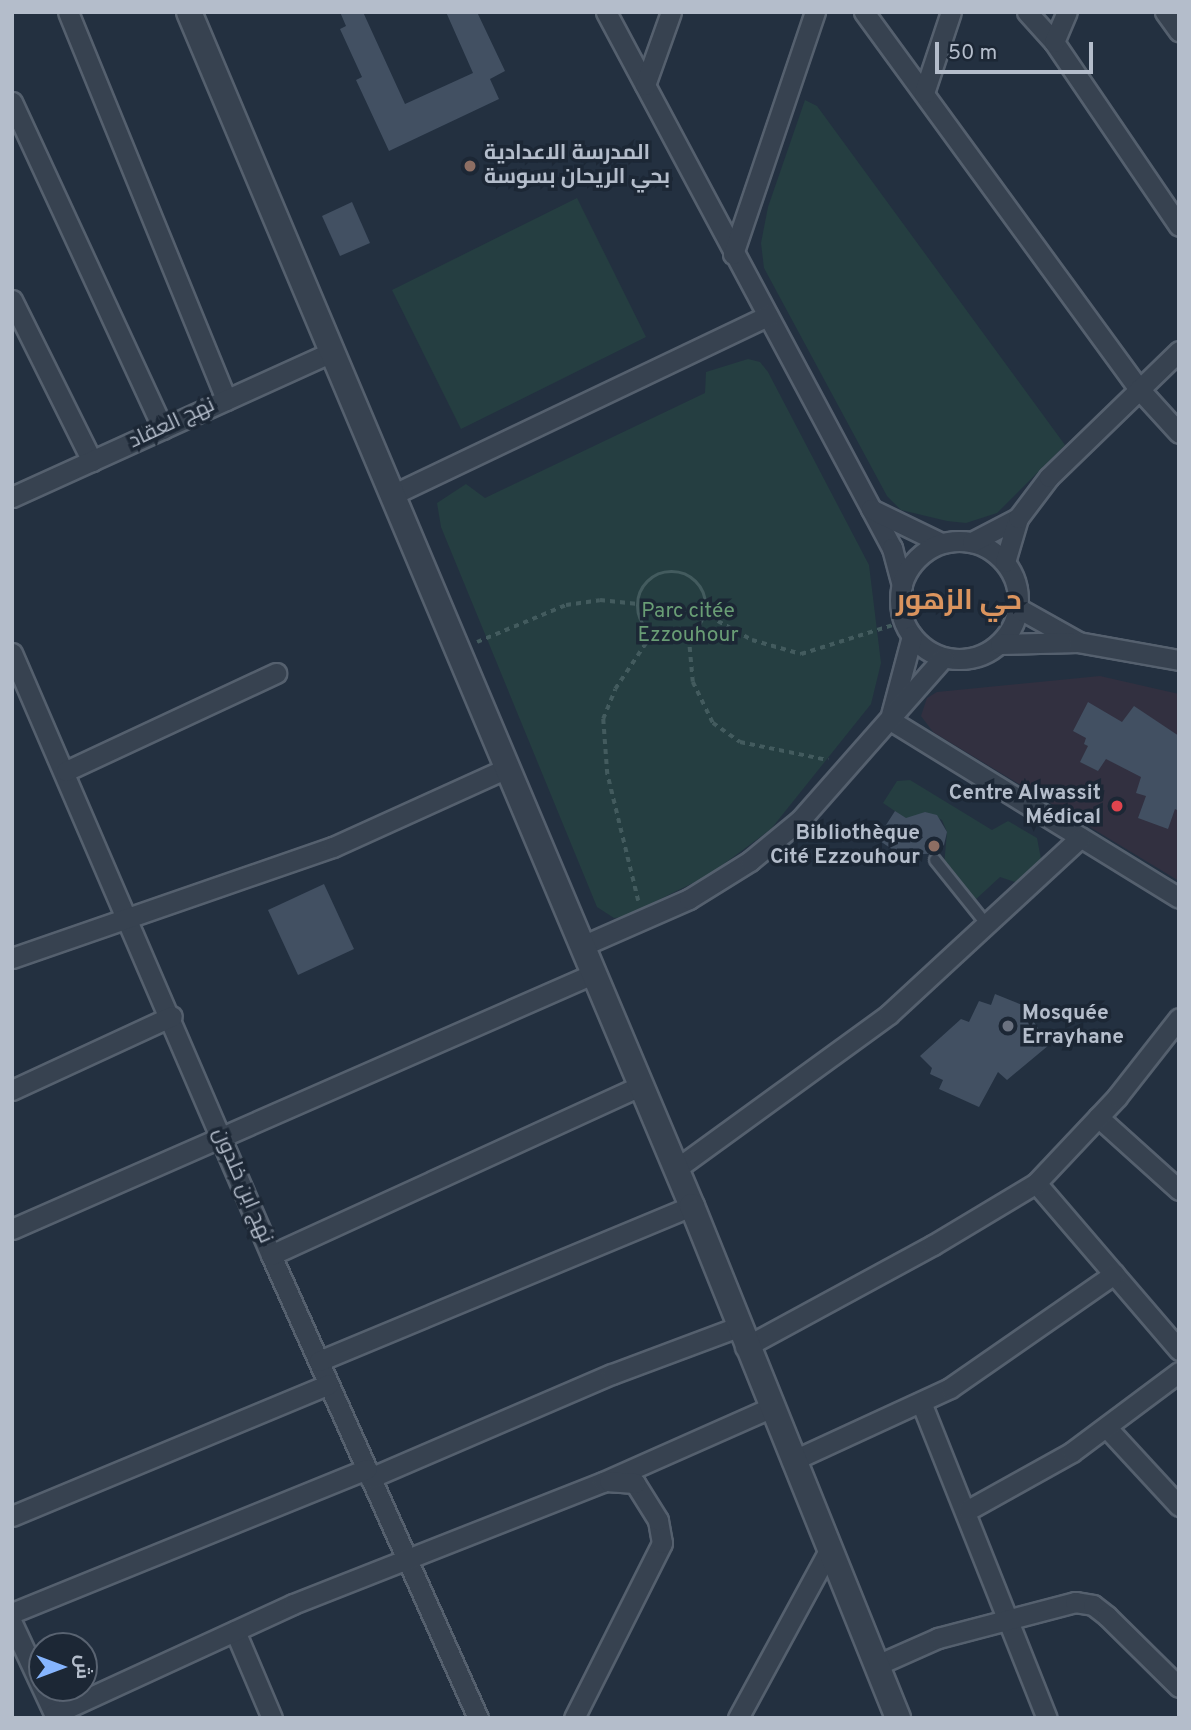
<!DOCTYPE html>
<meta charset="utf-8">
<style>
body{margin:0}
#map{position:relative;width:1191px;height:1730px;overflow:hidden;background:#233040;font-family:Overpass,Cairo,sans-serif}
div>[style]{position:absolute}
.medical>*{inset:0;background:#323040}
.green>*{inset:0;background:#253e41}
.building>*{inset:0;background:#425062}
.path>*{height:3.5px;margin-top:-1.75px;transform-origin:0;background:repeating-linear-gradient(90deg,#435b5e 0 5px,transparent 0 10px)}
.path>.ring{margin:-1.75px;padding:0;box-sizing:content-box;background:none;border:3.5px solid #435b5e;border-radius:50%}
.roads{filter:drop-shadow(2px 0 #55606e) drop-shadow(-2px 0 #55606e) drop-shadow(0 2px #55606e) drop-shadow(0 -2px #55606e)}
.service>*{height:10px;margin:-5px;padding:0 5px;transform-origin:5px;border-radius:5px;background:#374250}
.minor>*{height:19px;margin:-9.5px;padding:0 9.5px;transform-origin:9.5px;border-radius:9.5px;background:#374250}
.minor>.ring{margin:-9.5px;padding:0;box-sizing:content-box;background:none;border:19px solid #374250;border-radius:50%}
.tertiary>*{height:24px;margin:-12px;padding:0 12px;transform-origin:12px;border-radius:12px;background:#374250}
.dots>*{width:19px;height:19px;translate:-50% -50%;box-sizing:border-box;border:4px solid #1c2735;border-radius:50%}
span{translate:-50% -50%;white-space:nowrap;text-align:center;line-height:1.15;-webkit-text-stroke:7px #1c2735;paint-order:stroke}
.poi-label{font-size:21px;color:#b4bdcb;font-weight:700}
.left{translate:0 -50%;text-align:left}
.right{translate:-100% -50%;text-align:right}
.street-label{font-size:21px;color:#b4bdcb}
.park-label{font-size:21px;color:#699d75}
.district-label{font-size:28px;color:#db945e;font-weight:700}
.frame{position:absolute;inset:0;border:14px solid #b4bdcb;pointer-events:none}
.north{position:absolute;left:28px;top:1632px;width:70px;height:70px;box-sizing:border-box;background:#1c2735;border:2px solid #596371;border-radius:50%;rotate:90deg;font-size:19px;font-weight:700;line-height:28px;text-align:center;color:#b4bdcb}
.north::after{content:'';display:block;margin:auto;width:24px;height:32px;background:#86b5fe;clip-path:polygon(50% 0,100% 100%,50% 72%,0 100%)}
.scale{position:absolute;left:935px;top:42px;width:158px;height:32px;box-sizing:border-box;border:4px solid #b4bdcb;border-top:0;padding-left:9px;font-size:21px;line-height:24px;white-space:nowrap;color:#b4bdcb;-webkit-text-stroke:5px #1c2735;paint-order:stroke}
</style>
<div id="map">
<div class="medical">
<div style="clip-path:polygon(1100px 676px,1179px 694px,1179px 881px,933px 732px,921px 716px,927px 698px,937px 692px)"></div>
</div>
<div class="green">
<div style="clip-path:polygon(805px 100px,817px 106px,1065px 445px,997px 513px,966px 523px,947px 521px,901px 510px,887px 496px,764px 268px,761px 243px,768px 207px)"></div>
<div style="clip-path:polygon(577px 198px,646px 337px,461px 429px,392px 290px)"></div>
<div style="clip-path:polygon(748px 359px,760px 362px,768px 372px,869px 565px,881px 663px,871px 704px,771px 829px,709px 875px,624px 917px,614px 918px,597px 907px,441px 527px,437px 503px,466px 484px,485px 498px,705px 393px,706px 372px)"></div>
<div style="clip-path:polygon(910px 780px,992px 830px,1008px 821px,1037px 838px,1041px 859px,1018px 883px,1000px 877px,974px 901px,944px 865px,947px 832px,942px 820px,925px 812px,908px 820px,883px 803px,897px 781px)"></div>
</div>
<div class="building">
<div style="clip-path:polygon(340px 12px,363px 12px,405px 104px,473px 73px,446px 12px,477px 12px,505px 71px,490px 79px,499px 99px,389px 151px,356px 80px,362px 77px,340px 29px,346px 26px)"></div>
<div style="clip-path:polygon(352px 202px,370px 243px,340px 256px,322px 216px)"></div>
<div style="clip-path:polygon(1088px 702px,1122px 722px,1134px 706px,1179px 736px,1179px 811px,1175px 809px,1168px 829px,1138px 818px,1146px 796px,1136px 793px,1141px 777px,1106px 759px,1098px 771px,1080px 762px,1088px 746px,1084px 744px,1086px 738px,1073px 731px)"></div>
<div style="clip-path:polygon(895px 811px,906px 818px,925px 812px,937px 815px,947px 832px,944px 845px,936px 853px,912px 855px,908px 860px,877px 839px)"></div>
<div style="clip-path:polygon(324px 884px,354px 949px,298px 975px,268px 910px)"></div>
<div style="clip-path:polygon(995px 994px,1032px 1009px,1030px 1016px,1049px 1045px,1007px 1080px,998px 1072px,979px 1107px,939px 1089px,943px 1080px,930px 1074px,932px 1068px,920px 1056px,961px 1019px,969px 1022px,979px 1001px,991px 1005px)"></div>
</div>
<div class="path">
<div class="ring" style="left:638px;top:572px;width:64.5px;height:64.5px"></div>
<div style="left:707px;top:607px;width:18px;rotate:52deg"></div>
<div style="left:718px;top:621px;width:39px;rotate:29deg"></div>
<div style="left:752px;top:640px;width:51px;rotate:15.9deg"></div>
<div style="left:801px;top:654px;width:100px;rotate:-17.5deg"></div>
<div style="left:689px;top:637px;width:45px;rotate:84.9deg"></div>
<div style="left:693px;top:682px;width:46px;rotate:64deg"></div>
<div style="left:713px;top:723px;width:33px;rotate:35deg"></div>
<div style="left:740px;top:742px;width:90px;rotate:11.6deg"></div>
<div style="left:477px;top:642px;width:96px;rotate:-22.6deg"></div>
<div style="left:566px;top:605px;width:34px;rotate:-8deg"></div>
<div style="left:600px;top:600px;width:38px;rotate:6deg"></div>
<div style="left:638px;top:901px;width:131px;rotate:-103.7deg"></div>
<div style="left:607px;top:774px;width:55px;rotate:-94.2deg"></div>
<div style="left:603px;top:719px;width:32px;rotate:-68deg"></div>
<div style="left:615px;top:689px;width:66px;rotate:-56.1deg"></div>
</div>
<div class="roads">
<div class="service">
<div style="left:935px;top:860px;width:83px;rotate:51.3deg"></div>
</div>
<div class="minor">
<div style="left:68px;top:12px;width:419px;rotate:67.8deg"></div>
<div style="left:606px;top:12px;width:608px;rotate:61.92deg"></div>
<div style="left:892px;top:548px;width:39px;rotate:75deg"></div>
<div style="left:864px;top:12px;width:467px;rotate:53.9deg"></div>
<div style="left:1139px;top:389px;width:59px;rotate:47.7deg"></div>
<div style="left:1027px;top:12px;width:40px;rotate:48deg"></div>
<div style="left:1054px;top:42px;width:222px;rotate:55.8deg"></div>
<div style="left:1165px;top:12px;width:24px;rotate:54deg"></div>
<div style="left:1054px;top:42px;width:33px;rotate:-67deg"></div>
<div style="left:645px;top:85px;width:77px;rotate:-70.4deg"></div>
<div style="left:924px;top:93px;width:85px;rotate:-71.6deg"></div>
<div style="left:12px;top:102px;width:360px;rotate:65.2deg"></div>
<div style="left:733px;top:254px;width:256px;rotate:-71.3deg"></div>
<div style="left:12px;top:300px;width:180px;rotate:63.6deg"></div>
<div style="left:392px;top:495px;width:416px;rotate:-25.5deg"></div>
<div style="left:12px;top:497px;width:351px;rotate:-24.4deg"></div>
<div style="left:871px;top:509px;width:78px;rotate:25.9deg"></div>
<div class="ring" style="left:900px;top:541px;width:99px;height:99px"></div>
<div style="left:972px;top:542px;width:52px;rotate:-27.6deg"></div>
<div style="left:1005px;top:562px;width:46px;rotate:-73.5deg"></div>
<div style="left:1018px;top:518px;width:51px;rotate:-52.9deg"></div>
<div style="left:1049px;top:477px;width:181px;rotate:-44.1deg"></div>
<div style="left:1018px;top:608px;width:68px;rotate:29.2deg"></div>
<div style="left:1000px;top:644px;width:78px;rotate:-1.5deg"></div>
<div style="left:1078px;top:642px;width:103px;rotate:10.1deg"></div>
<div style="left:12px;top:653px;width:655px;rotate:66.72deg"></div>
<div style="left:271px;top:1255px;width:507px;rotate:65.91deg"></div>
<div style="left:891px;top:715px;width:82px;rotate:-75.1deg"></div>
<div style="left:890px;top:720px;width:339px;rotate:31.6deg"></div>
<div style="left:66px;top:771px;width:232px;rotate:-25deg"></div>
<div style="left:582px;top:946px;width:117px;rotate:-23.7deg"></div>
<div style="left:689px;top:899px;width:72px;rotate:-31.9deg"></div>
<div style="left:750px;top:861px;width:66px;rotate:-39.5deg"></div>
<div style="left:801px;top:819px;width:215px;rotate:-48.6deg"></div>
<div style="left:12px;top:958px;width:340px;rotate:-19.1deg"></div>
<div style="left:333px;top:847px;width:191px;rotate:-24.4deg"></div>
<div style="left:12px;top:1090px;width:176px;rotate:-24.8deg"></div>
<div style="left:1098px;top:1117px;width:109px;rotate:42deg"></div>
<div style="left:676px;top:1169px;width:263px;rotate:-36deg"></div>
<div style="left:889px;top:1014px;width:260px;rotate:-42.7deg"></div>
<div style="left:1036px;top:1183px;width:220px;rotate:49.4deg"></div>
<div style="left:12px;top:1229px;width:634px;rotate:-23.7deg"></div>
<div style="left:271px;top:1255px;width:408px;rotate:-24.6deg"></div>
<div style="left:745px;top:1347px;width:214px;rotate:-28.5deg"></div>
<div style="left:933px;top:1245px;width:120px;rotate:-31deg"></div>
<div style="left:1036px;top:1183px;width:118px;rotate:-46.7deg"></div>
<div style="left:1117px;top:1097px;width:100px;rotate:-51.9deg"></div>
<div style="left:319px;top:1361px;width:404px;rotate:-22.6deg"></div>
<div style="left:921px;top:1402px;width:340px;rotate:68.3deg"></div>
<div style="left:1107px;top:1428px;width:106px;rotate:47.3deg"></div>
<div style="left:792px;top:1461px;width:174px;rotate:-24.8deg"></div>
<div style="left:950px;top:1388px;width:200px;rotate:-34.8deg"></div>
<div style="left:370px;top:1478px;width:263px;rotate:-23.3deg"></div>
<div style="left:612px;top:1374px;width:134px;rotate:-20.5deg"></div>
<div style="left:968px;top:1510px;width:119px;rotate:-29.1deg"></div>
<div style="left:1072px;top:1452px;width:134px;rotate:-36.8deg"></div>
<div style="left:12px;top:1516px;width:343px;rotate:-22.6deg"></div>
<div style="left:12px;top:1613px;width:383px;rotate:-22.1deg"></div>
<div style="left:12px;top:1623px;width:105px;rotate:65.1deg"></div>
<div style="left:235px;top:1631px;width:95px;rotate:67deg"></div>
<div style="left:877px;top:1665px;width:67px;rotate:-23.9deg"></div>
<div style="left:938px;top:1638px;width:142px;rotate:-14.7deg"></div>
<div style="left:1075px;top:1602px;width:18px;rotate:9deg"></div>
<div style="left:1093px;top:1605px;width:18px;rotate:38deg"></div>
<div style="left:1107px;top:1616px;width:101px;rotate:44.6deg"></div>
<div style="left:54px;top:1714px;width:263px;rotate:-24.7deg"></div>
<div style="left:293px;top:1604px;width:333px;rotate:-21.5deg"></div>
<div style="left:603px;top:1482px;width:183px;rotate:-23.9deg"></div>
<div style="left:574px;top:1718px;width:196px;rotate:-63.3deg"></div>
<div style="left:662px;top:1543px;width:23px;rotate:-100deg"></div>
<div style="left:658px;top:1520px;width:44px;rotate:-121.9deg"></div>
<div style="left:635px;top:1483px;width:26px;rotate:-176deg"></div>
<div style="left:738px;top:1718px;width:189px;rotate:-61.5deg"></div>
</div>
<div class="tertiary">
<div style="left:189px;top:12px;width:1296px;rotate:67.16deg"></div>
<div style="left:692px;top:1206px;width:552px;rotate:68.08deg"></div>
</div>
</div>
<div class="dots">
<div style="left:470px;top:166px;background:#8d6e63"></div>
<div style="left:1117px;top:806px;background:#e0444e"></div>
<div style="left:934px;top:846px;background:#8d6e63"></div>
<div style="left:1008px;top:1026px;background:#6b7280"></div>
</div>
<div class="poi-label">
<span class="left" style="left:484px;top:166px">المدرسة الاعدادية<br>بحي الريحان بسوسة</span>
<span class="right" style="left:1101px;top:806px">Centre Alwassit<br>Médical</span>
<span class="right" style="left:920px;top:846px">Bibliothèque<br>Cité Ezzouhour</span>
<span class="left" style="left:1022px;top:1026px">Mosquée<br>Errayhane</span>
</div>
<div class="street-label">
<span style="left:172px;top:424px;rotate:-25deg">نهج العقاد</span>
<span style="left:242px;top:1186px;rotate:67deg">نهج ابن خلدون</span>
</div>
<div class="park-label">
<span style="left:688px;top:624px">Parc citée<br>Ezzouhour</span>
</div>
<div class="district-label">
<span style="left:959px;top:602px">حي الزهور</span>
</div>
<div class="frame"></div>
<div class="north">ش</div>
<div class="scale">50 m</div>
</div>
